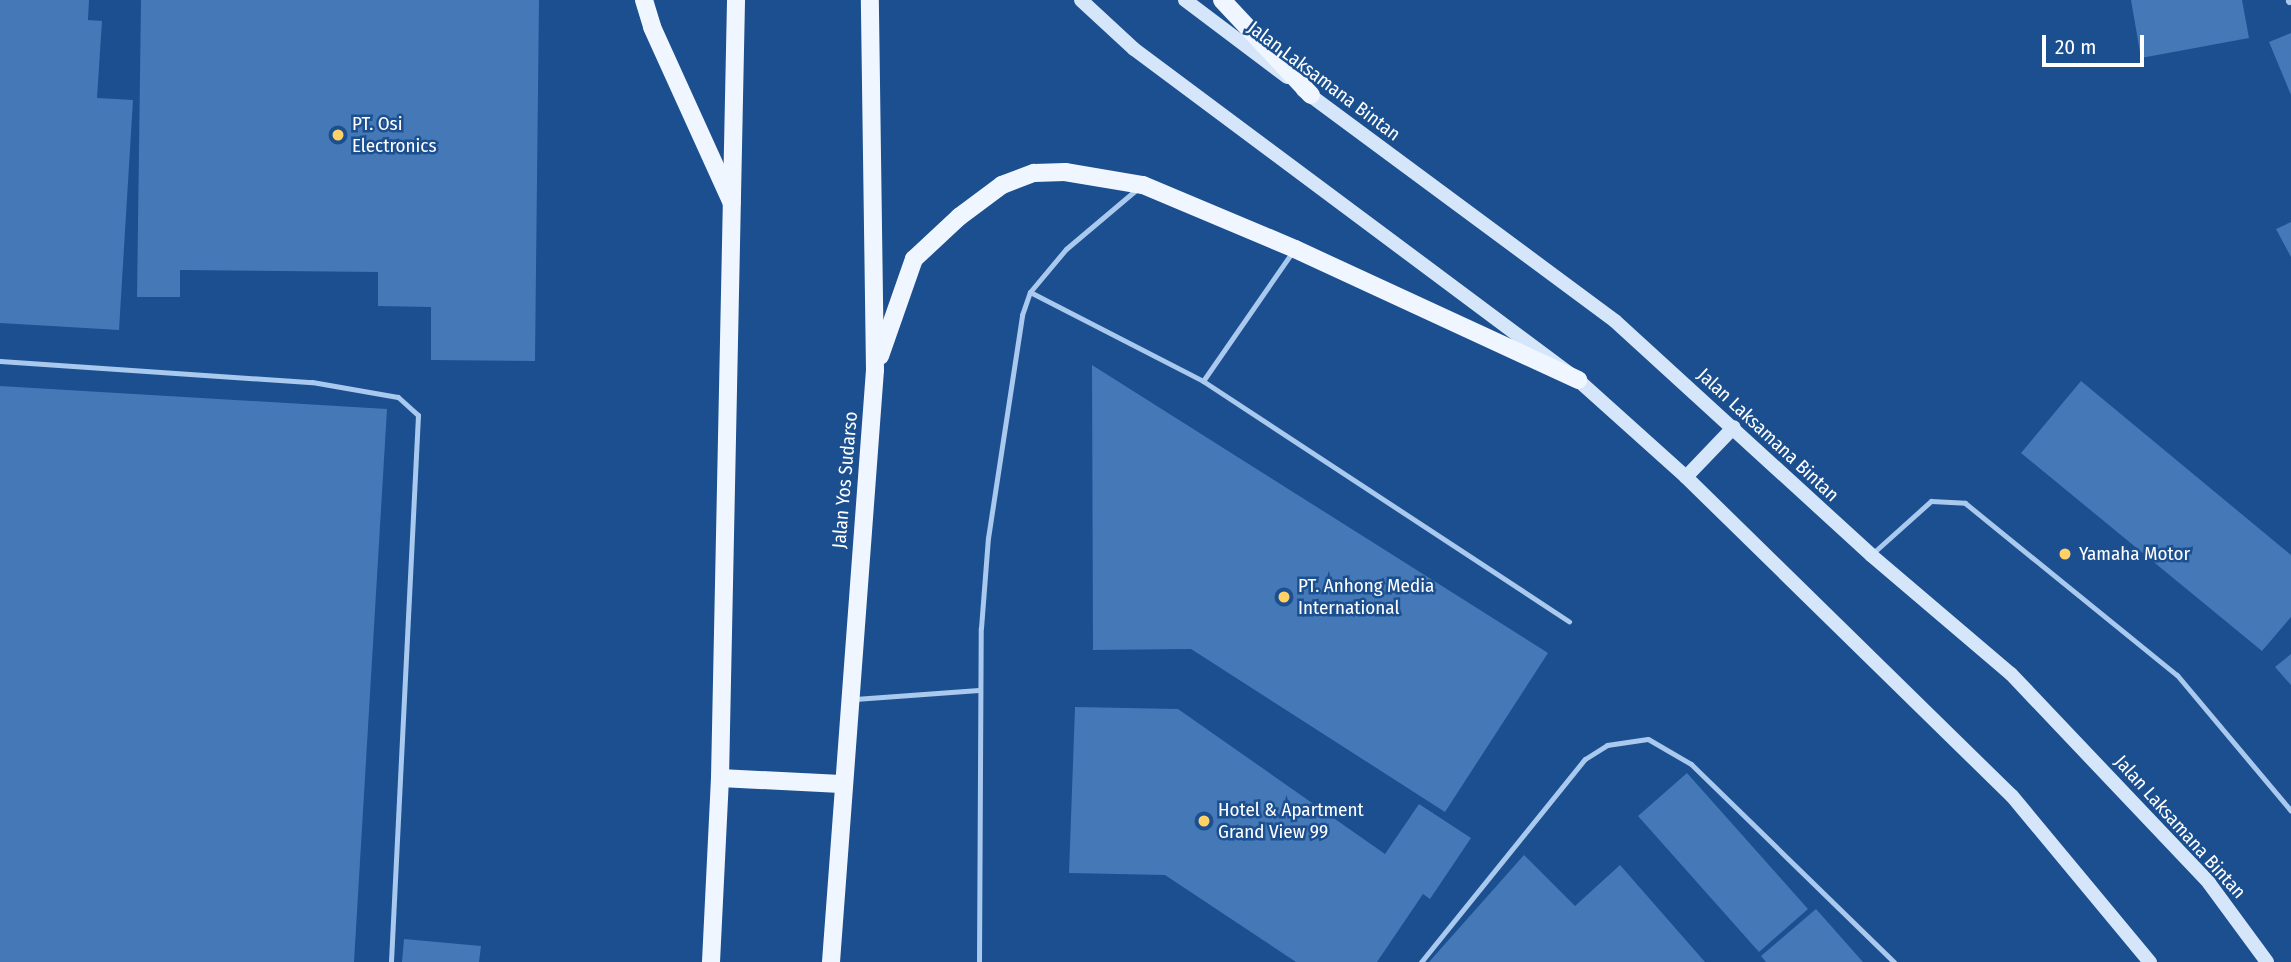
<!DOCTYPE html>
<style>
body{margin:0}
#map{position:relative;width:2291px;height:962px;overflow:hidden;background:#1b4f8f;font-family:"Fira Sans Condensed",sans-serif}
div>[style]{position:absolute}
.building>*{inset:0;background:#4478b7}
.service>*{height:5px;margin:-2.5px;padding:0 2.5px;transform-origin:2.5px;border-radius:2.5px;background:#a9c9ee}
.minor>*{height:7px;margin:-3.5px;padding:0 3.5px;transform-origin:3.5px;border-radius:3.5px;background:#a9c9ee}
.secondary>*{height:14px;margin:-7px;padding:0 7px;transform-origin:7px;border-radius:7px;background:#d6e6fa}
.primary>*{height:18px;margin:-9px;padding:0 9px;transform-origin:9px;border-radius:9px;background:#f0f6ff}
.dots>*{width:19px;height:19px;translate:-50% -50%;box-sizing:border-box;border:4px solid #1b4f8f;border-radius:50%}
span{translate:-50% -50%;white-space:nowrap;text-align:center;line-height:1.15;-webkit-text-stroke:5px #1b4f8f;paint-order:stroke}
.street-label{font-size:19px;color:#fff}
.poi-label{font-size:19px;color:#fff}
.left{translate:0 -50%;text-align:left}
.scale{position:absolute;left:2042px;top:35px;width:102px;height:32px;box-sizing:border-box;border:4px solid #fff;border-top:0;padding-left:9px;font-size:21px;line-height:24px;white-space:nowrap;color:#fff;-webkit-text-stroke:5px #1b4f8f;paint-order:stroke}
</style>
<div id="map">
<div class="building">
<div style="clip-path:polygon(0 0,89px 0,88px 20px,102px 21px,97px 98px,133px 100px,119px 330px,0 323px)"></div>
<div style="clip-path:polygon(141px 0,539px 0,535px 361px,431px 360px,431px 307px,378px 306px,378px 272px,180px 270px,180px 297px,137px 297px)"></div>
<div style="clip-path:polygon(2131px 0,2242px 0,2249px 38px,2141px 58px)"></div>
<div style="clip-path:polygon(2291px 33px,2291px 95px,2269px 42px)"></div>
<div style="clip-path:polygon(2291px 222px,2291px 257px,2276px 229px)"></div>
<div style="clip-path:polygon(1092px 365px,1548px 653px,1445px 812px,1191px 649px,1093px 650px)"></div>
<div style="clip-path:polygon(2081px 381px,2291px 555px,2291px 617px,2262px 651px,2021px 453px)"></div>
<div style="clip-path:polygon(0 386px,387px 409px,354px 962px,0 962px)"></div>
<div style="clip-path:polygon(2291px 654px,2291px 685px,2275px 667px)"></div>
<div style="clip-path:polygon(1075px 707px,1178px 709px,1385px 854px,1419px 804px,1471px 838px,1430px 899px,1423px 894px,1377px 962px,1296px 962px,1165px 875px,1069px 873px)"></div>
<div style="clip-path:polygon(1687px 773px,1808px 909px,1759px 952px,1638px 816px)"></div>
<div style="clip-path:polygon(1524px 855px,1575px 906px,1620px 865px,1705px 962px,1429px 962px)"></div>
<div style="clip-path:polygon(1816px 909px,1863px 962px,1766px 962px,1761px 956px)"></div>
<div style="clip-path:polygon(404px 939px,481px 946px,479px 962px,402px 962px)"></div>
</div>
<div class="service">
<div style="left:1030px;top:292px;width:195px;rotate:27.2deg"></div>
<div style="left:1203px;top:381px;width:438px;rotate:33.3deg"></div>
<div style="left:0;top:361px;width:313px;rotate:3.9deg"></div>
<div style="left:312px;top:382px;width:87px;rotate:9.9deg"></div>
<div style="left:398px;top:397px;width:27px;rotate:42deg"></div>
<div style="left:418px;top:415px;width:548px;rotate:92.83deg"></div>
<div style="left:1203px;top:381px;width:158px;rotate:-55.3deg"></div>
<div style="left:1873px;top:553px;width:78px;rotate:-41.9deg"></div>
<div style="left:1931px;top:501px;width:34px;rotate:3deg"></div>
<div style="left:1965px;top:503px;width:273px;rotate:39.1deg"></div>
<div style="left:2177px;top:675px;width:177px;rotate:50deg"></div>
<div style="left:855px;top:699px;width:124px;rotate:-4.2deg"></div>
<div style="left:979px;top:962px;width:334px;rotate:-89.7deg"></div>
<div style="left:981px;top:628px;width:90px;rotate:-85.6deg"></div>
<div style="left:988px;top:538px;width:226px;rotate:-81.3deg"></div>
<div style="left:1022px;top:315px;width:24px;rotate:-71deg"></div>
<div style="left:1030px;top:292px;width:56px;rotate:-50.1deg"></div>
<div style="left:1066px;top:249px;width:93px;rotate:-40.2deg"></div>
<div style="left:1421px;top:962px;width:261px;rotate:-51.1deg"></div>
<div style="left:1585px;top:759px;width:26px;rotate:-32deg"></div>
<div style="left:1607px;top:745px;width:41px;rotate:-8.3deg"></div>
<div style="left:1648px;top:739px;width:50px;rotate:30.2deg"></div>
<div style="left:1691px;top:764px;width:284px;rotate:44.3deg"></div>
</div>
<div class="minor">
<div style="left:2289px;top:1px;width:2px;rotate:-27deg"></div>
</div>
<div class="secondary">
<div style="left:1081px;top:0;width:72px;rotate:42.8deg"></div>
<div style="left:1134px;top:49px;width:554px;rotate:36.7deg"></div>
<div style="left:1578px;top:380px;width:145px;rotate:41.9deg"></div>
<div style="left:1686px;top:477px;width:456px;rotate:44.4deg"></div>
<div style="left:2012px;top:796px;width:216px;rotate:50.3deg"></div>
<div style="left:1185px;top:0;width:128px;rotate:37deg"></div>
<div style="left:1303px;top:90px;width:388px;rotate:36.5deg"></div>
<div style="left:1615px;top:321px;width:347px;rotate:42.4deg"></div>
<div style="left:1871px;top:555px;width:184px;rotate:40.4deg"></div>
<div style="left:2011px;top:674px;width:288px;rotate:46.5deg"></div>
<div style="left:2209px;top:883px;width:98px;rotate:53.7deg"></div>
<div style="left:1686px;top:477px;width:69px;rotate:-46.2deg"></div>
</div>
<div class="primary">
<div style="left:644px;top:0;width:28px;rotate:73deg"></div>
<div style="left:652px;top:27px;width:193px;rotate:65.6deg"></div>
<div style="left:1222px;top:0;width:130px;rotate:46.9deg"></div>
<div style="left:880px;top:356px;width:103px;rotate:-70.7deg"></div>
<div style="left:914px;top:259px;width:62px;rotate:-43deg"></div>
<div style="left:959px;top:217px;width:54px;rotate:-36.7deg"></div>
<div style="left:1002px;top:185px;width:34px;rotate:-21deg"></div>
<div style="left:1034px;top:173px;width:31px;rotate:-2deg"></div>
<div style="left:1065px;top:172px;width:79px;rotate:9.5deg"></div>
<div style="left:1143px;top:185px;width:165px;rotate:22.8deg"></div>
<div style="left:1295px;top:249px;width:312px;rotate:24.8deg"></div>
<div style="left:720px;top:778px;width:121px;rotate:2.8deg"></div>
<div style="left:711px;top:962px;width:184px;rotate:-87.2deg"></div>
<div style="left:720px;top:778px;width:778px;rotate:-88.82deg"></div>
<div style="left:831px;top:962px;width:594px;rotate:-85.75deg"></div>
<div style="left:875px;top:370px;width:370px;rotate:-90.8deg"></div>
</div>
<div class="dots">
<div style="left:338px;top:135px;background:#ffd166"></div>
<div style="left:2065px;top:554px;background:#ffd166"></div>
<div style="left:1284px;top:597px;background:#ffd166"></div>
<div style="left:1204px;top:821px;background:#ffd166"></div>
</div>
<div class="street-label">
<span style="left:1324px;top:81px;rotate:37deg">Jalan Laksamana Bintan</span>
<span style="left:1768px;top:435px;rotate:43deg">Jalan Laksamana Bintan</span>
<span style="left:845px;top:480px;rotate:-85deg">Jalan Yos Sudarso</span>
<span style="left:2180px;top:827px;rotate:48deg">Jalan Laksamana Bintan</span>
</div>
<div class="poi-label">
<span class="left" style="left:352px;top:135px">PT. Osi<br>Electronics</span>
<span class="left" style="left:2079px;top:554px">Yamaha Motor</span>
<span class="left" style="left:1298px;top:597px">PT. Anhong Media<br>International</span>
<span class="left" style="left:1218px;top:821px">Hotel &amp; Apartment<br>Grand View 99</span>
</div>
<div class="scale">20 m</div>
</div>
